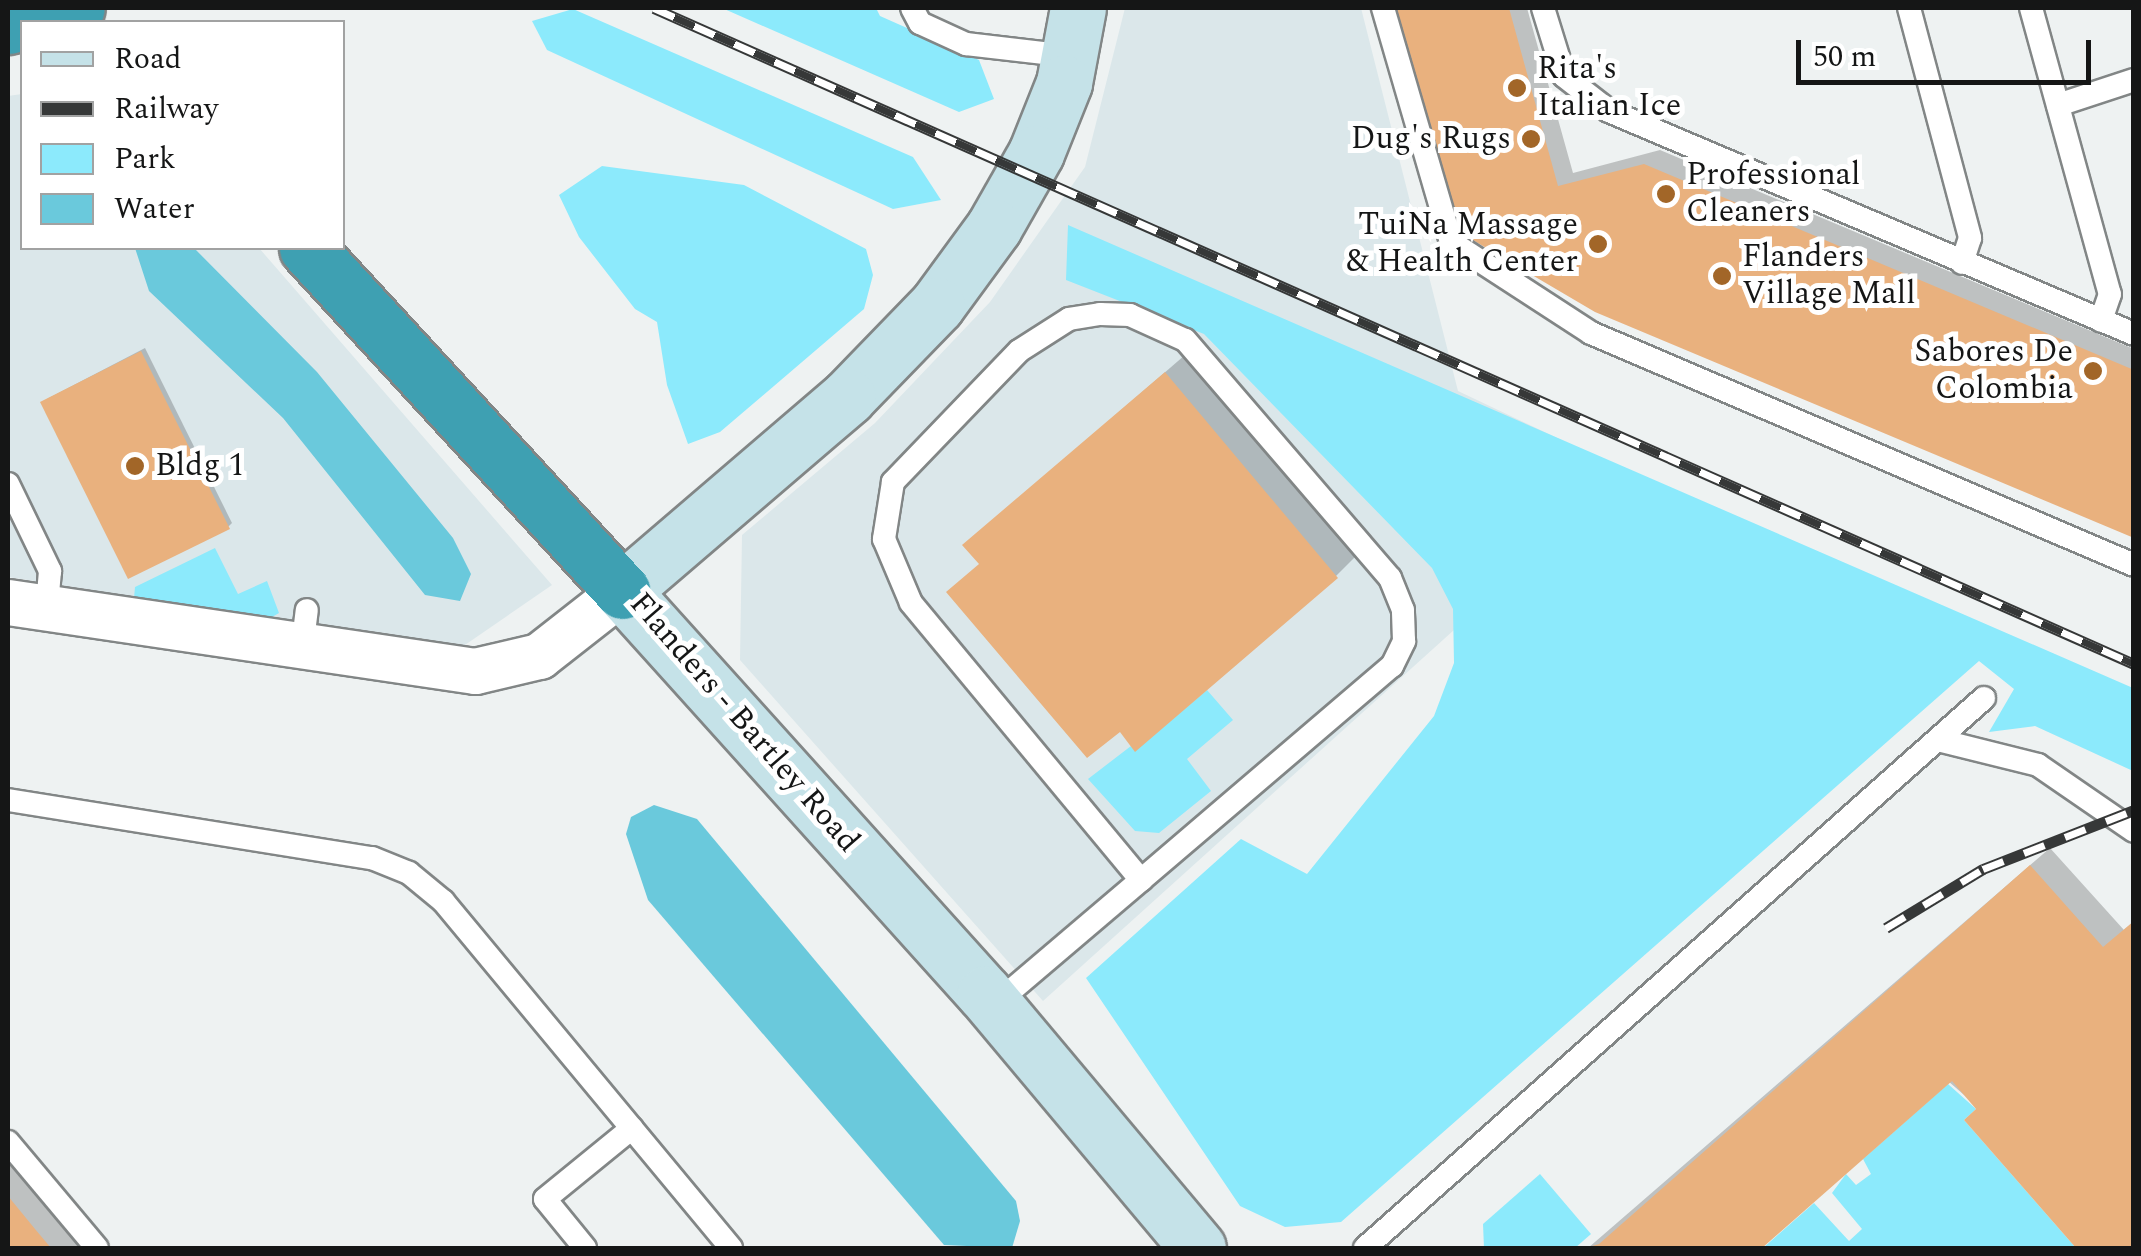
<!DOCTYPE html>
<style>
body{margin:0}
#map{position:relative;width:2141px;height:1256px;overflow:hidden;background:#eef2f2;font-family:Spectral,serif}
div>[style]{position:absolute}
.built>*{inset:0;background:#dbe7ea}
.green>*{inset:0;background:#8ceafc}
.water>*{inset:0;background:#6ac9dc}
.shadow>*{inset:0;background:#0003}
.building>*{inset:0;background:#e9b17e}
.roads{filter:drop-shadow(2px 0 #828686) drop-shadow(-2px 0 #828686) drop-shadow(0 2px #828686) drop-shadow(0 -2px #828686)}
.lane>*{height:22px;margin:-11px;padding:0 11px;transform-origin:11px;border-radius:11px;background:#fff}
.street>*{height:45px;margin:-22.5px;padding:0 22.5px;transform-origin:22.5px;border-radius:22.5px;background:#fff}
.secondary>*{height:55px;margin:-27.5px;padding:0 27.5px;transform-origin:27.5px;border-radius:27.5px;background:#c5e2e8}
.highway>*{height:55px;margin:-27.5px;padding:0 27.5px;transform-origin:27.5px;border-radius:27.5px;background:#3ea0b2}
.rail>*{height:11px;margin-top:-5.5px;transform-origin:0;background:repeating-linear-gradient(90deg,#fff 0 22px,#363838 0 44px);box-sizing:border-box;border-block:2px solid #363838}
.dots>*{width:28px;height:28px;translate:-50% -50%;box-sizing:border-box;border:5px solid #fff;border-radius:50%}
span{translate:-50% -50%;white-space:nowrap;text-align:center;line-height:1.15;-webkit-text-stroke:10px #fff;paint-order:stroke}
.poi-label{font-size:32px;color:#151616}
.left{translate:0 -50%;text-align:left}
.right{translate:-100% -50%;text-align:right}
.street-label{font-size:32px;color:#151616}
.frame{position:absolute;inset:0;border:10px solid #151616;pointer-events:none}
.legend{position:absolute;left:20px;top:20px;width:325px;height:230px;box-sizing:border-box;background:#fff;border:2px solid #a1a2a2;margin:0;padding:12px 18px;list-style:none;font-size:30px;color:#151616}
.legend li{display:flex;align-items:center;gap:20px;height:50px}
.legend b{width:50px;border:2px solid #a1a2a2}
.scale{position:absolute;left:1796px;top:40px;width:295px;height:45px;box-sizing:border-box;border:5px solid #151616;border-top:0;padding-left:12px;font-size:30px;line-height:35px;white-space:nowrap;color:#151616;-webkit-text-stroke:8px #fff;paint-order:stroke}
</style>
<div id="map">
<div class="built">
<div style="clip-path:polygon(1125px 8px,1361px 8px,1458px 391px,1629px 472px,1043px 1001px,740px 660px,742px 535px,875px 423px,990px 302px,1085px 167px)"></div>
<div style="clip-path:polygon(22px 94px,22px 248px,259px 248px,552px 585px,462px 647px,8px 577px,8px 96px)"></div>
</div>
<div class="green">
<div style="clip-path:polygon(722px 8px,876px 8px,880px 16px,979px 60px,994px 99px,959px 112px)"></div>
<div style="clip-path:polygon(573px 9px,913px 157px,941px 200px,893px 209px,547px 50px,532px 21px)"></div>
<div style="clip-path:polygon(602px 166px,744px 185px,866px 249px,873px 275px,864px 309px,720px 432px,688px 444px,667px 385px,657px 322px,635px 309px,579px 237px,559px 195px)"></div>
<div style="clip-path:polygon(1068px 225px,2133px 688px,2133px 771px,2035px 726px,1989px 732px,2014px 689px,1979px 661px,1341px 1222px,1285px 1227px,1240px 1206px,1086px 978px,1241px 839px,1307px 874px,1434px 716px,1454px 663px,1453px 609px,1432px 568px,1204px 334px,1066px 280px)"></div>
<div style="clip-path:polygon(215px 548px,238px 594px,267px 581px,279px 613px,267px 620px,134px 598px,135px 587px)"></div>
<div style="clip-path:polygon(1207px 690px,1233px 720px,1187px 759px,1211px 791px,1159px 833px,1135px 831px,1088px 779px,1131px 746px,1135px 751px)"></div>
<div style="clip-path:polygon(1948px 1084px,1976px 1109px,1964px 1120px,2076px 1248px,1763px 1248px,1814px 1203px,1849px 1241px,1862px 1229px,1832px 1193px,1846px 1174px,1856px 1185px,1871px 1174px,1863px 1159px)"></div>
<div style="clip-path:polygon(1540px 1174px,1591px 1234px,1575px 1248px,1484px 1248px,1483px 1224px)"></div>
</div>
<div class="water">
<div style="clip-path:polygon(135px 248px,195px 249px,317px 372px,453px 538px,471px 574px,460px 601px,425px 595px,283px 418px,149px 291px)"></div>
<div style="clip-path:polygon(654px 805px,697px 819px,1016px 1201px,1020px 1221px,1012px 1248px,944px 1245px,648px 900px,626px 834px,631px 817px)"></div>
</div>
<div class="shadow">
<div style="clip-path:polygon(1397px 8px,1527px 8px,1573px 173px,1660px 150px,2134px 349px,2134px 536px,1470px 225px,1458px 229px)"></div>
<div style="clip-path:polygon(145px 348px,232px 523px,228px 527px,47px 399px)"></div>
<div style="clip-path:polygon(1185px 355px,1355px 557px,1336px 576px,981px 563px,965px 545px)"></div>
<div style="clip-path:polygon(2050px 848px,2124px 930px,2134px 921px,2134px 1248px,2080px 1248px,1967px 1120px,1979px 1108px,1948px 1081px,1760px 1248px,1588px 1248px)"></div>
<div style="clip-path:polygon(8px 1157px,83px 1248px,8px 1248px)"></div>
</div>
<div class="building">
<div style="clip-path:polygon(1395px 8px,1509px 8px,1558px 186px,1644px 164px,2134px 370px,2134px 538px,1595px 312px,1471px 239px,1468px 228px,1457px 232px)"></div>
<div style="clip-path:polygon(141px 351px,230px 529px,128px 579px,40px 402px)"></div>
<div style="clip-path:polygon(1165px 372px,1338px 578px,1135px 752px,1120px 732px,1087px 758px,946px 592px,979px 564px,962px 545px)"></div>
<div style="clip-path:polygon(2030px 865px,2103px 947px,2134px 921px,2134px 1248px,2076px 1248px,1964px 1120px,1976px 1109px,1952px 1081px,1762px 1248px,1586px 1248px,1599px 1244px)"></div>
<div style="clip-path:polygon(8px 1196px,35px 1229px,51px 1248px,8px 1248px)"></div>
</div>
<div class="roads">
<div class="lane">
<div style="left:912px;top:8px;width:17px;rotate:62deg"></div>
<div style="left:920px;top:23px;width:51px;rotate:24.5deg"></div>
<div style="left:966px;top:44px;width:105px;rotate:6.6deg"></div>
<div style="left:1383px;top:8px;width:244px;rotate:73.8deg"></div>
<div style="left:1451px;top:242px;width:167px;rotate:33deg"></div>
<div style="left:1591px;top:333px;width:590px;rotate:23.13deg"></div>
<div style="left:1543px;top:8px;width:71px;rotate:72.8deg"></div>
<div style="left:1564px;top:76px;width:57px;rotate:37.9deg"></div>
<div style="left:1609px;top:111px;width:570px;rotate:23.01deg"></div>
<div style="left:1909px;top:8px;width:238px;rotate:75.1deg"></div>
<div style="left:1970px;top:238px;width:26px;rotate:108deg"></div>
<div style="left:2031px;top:8px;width:297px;rotate:74.6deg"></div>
<div style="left:2110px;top:294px;width:28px;rotate:109deg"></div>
<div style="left:2058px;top:105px;width:80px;rotate:-18.2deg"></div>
<div style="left:8px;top:484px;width:97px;rotate:64.2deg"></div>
<div style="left:50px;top:571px;width:37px;rotate:95deg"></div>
<div style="left:302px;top:649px;width:39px;rotate:-83deg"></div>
<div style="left:1938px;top:740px;width:103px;rotate:14deg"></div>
<div style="left:2038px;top:765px;width:116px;rotate:34.5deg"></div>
<div style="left:8px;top:800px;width:369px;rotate:9.1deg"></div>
<div style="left:372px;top:858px;width:40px;rotate:22deg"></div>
<div style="left:409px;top:873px;width:44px;rotate:39.5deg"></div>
<div style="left:443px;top:901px;width:451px;rotate:50.3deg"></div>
<div style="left:994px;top:1005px;width:193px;rotate:-40.4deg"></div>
<div style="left:1141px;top:880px;width:330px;rotate:-40.5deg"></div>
<div style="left:1392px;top:666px;width:28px;rotate:-64deg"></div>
<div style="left:1404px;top:641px;width:31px;rotate:-92deg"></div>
<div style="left:1403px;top:610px;width:35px;rotate:-112deg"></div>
<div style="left:1390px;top:578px;width:314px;rotate:-130.7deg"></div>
<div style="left:1185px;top:340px;width:60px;rotate:-155.6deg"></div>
<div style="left:1130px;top:315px;width:30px;rotate:-178deg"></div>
<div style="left:1100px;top:314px;width:31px;rotate:171deg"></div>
<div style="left:1069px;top:319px;width:59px;rotate:147.4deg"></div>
<div style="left:1019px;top:351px;width:182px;rotate:133.9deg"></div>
<div style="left:893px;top:482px;width:58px;rotate:99deg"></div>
<div style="left:884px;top:539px;width:69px;rotate:67.1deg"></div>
<div style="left:911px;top:603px;width:360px;rotate:50.3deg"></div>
<div style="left:8px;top:1142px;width:138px;rotate:50deg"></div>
<div style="left:585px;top:1248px;width:63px;rotate:-129.2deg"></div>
<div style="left:545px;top:1199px;width:112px;rotate:-39.2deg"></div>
<div style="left:1365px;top:1248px;width:828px;rotate:-41.62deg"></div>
</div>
<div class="street">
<div style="left:8px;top:602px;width:472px;rotate:8.4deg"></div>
<div style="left:475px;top:671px;width:66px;rotate:-13.2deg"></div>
<div style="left:539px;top:656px;width:105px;rotate:-38.1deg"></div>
</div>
<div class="secondary">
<div style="left:1078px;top:8px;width:76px;rotate:100.6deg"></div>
<div style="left:1064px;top:83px;width:75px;rotate:111.8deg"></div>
<div style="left:1036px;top:153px;width:85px;rotate:119.6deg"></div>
<div style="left:994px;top:227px;width:97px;rotate:126.2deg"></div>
<div style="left:937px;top:305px;width:128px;rotate:134.1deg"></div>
<div style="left:848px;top:397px;width:298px;rotate:139.4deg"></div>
<div style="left:622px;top:591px;width:542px;rotate:47.99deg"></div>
<div style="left:985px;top:994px;width:331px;rotate:50deg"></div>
</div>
<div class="highway">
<div style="left:8px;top:26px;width:71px;rotate:-14.6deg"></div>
<div style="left:307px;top:248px;width:466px;rotate:47.4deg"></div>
</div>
</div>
<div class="rail">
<div style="left:654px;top:8px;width:1619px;rotate:23.9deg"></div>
<div style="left:1886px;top:928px;width:114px;rotate:-31.3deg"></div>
<div style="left:1983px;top:869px;width:162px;rotate:-21.3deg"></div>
</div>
<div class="dots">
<div style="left:1517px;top:88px;background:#a26628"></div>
<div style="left:1531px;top:139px;background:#a26628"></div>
<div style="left:1666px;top:194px;background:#a26628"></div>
<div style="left:1598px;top:244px;background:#a26628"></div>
<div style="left:1722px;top:276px;background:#a26628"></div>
<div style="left:2093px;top:371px;background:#a26628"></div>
<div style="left:135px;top:466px;background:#a26628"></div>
</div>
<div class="poi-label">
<span class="left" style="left:1537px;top:88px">Rita's<br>Italian Ice</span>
<span class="right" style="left:1511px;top:139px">Dug's Rugs</span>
<span class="left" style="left:1686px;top:194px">Professional<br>Cleaners</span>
<span class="right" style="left:1578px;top:244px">TuiNa Massage<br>&amp; Health Center</span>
<span class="left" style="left:1742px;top:276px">Flanders<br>Village Mall</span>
<span class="right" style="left:2073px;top:371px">Sabores De<br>Colombia</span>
<span class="left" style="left:155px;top:466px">Bldg 1</span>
</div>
<div class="street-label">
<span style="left:744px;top:723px;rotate:49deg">Flanders - Bartley Road</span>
</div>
<div class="frame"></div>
<ul class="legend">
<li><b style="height:12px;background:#c5e2e8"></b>Road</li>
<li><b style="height:12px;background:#363838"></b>Railway</li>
<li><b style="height:28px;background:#8ceafc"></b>Park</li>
<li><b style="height:28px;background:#6ac9dc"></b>Water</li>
</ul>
<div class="scale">50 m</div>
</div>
